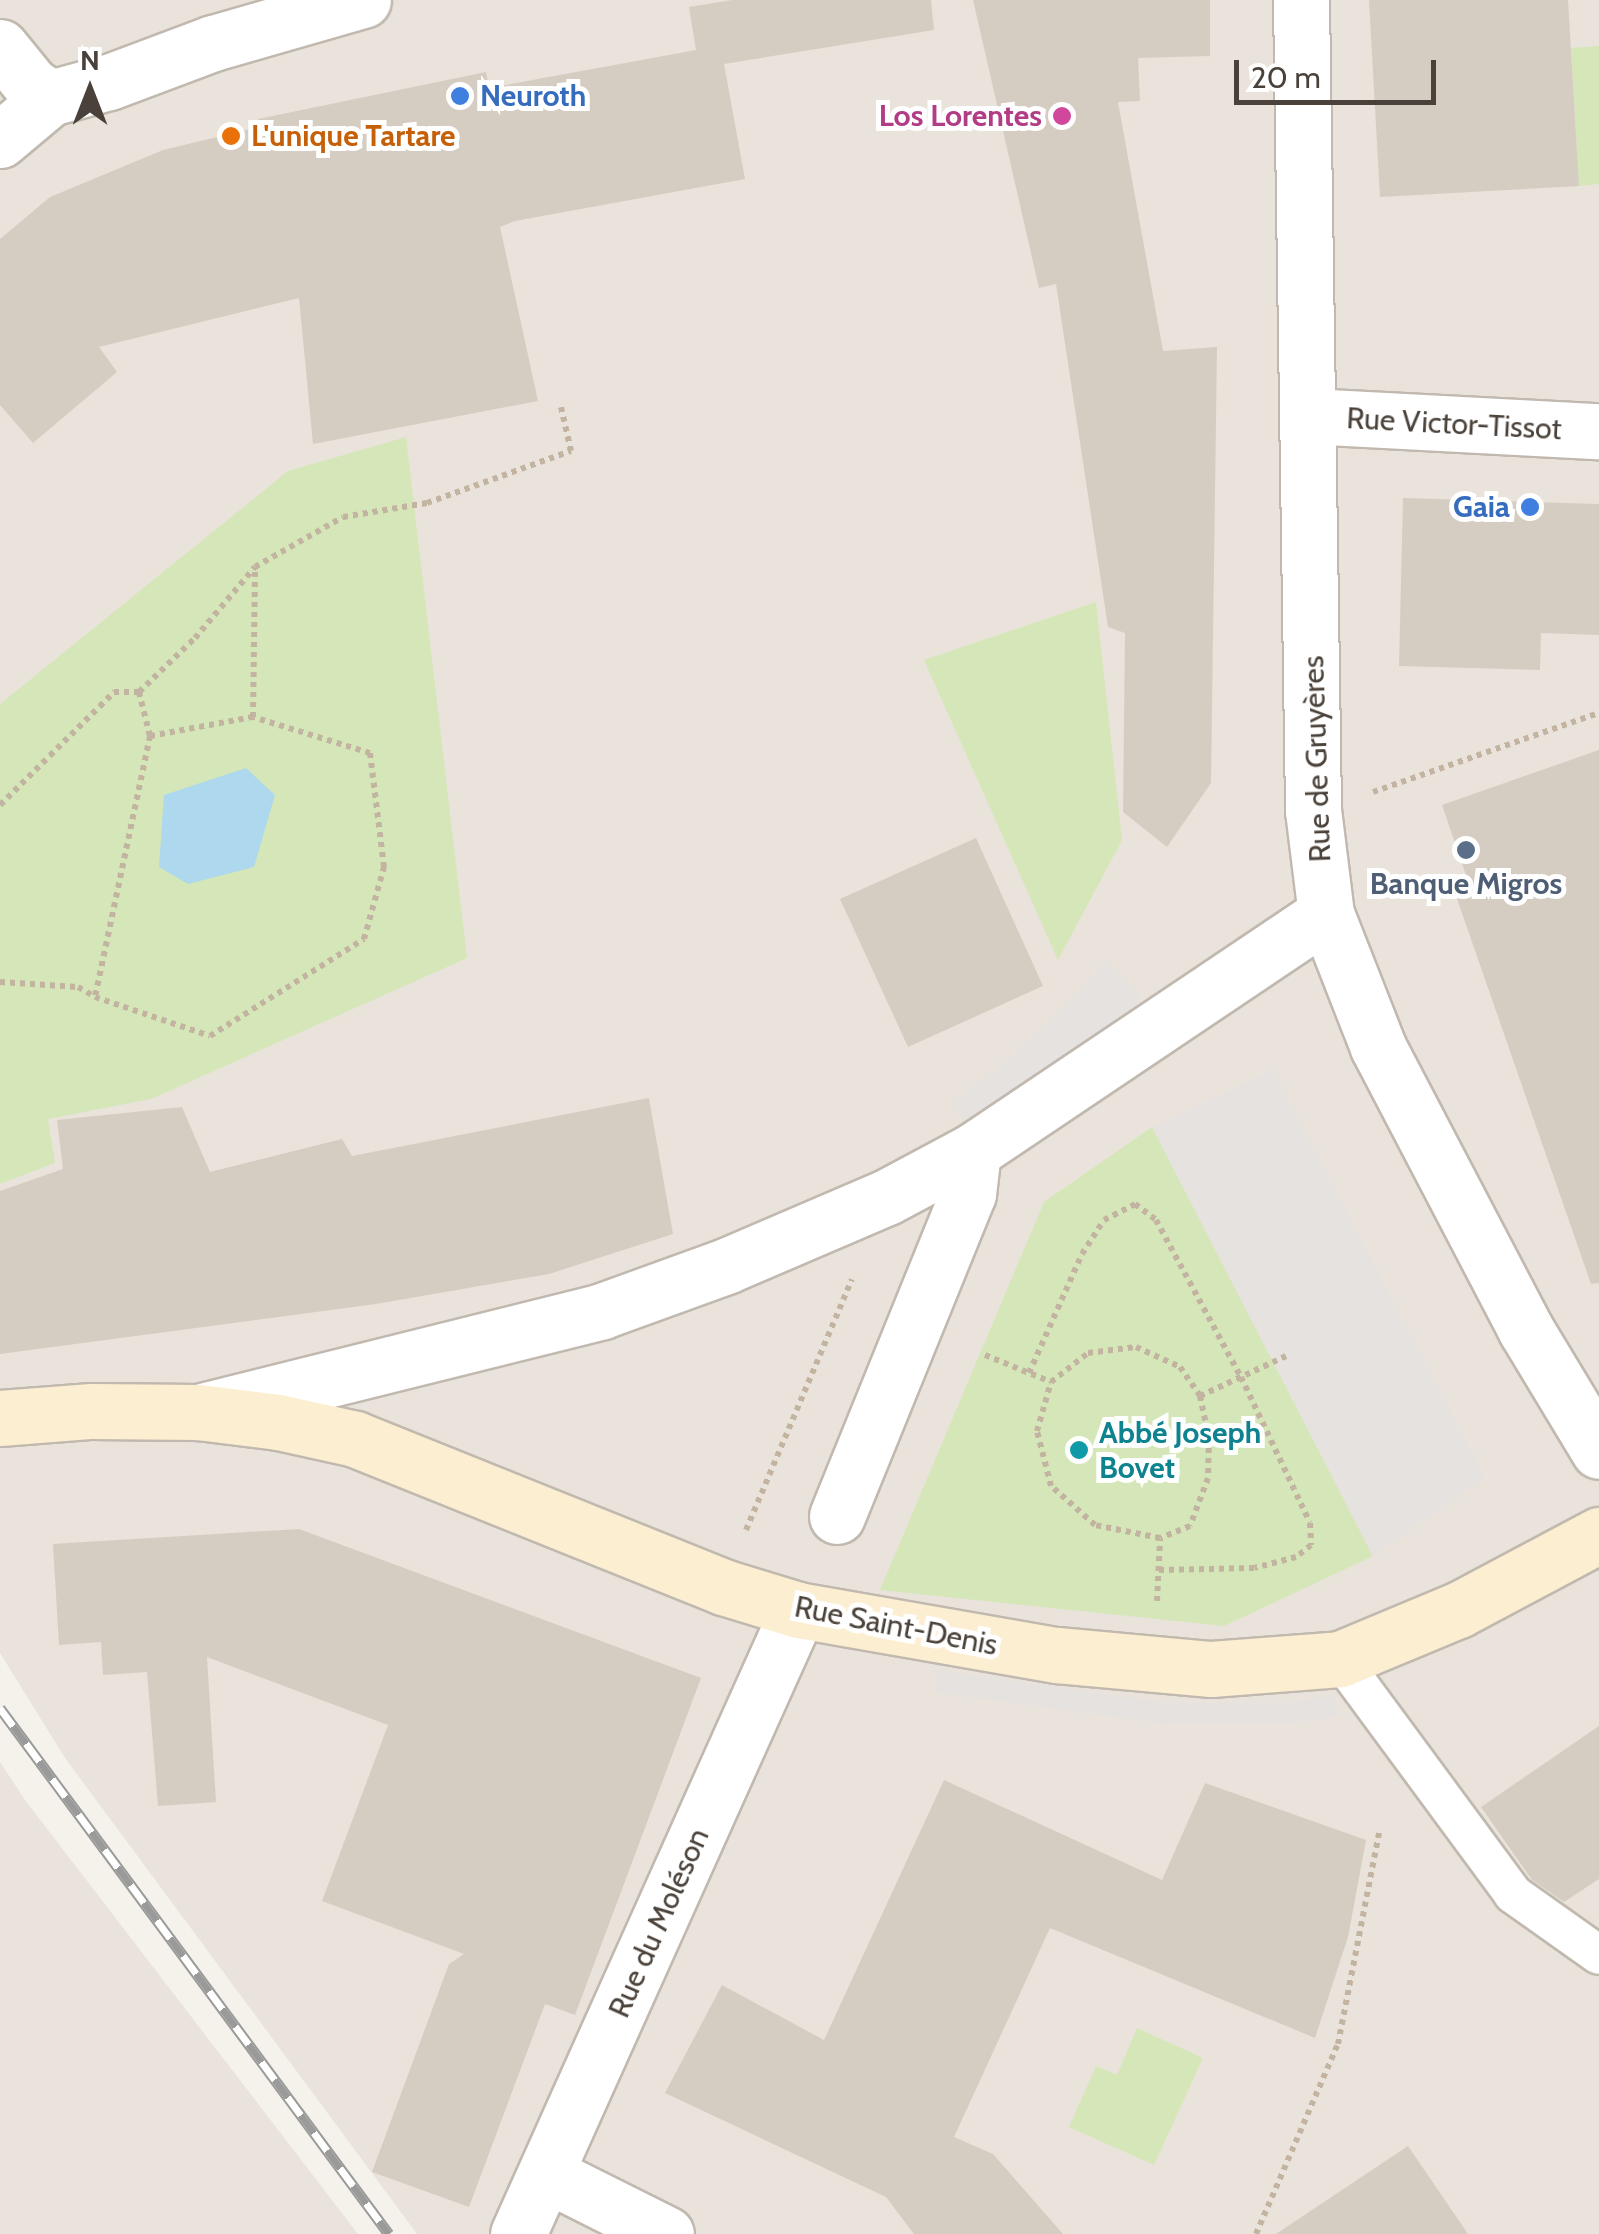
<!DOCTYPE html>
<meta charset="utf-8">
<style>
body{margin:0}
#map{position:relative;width:1599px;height:2234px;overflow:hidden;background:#f5f2ec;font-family:Cabin,sans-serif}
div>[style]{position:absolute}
.residential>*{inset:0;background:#e9e3db}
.green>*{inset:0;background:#d5e7b8}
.parking>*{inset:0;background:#e5e2e0}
.water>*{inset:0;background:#add8ed}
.building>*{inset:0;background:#d6cdc2}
.path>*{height:6px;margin-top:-3px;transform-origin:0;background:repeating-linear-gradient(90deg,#c2b4a1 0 5px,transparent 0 10px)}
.roads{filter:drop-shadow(2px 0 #c1b9af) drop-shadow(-2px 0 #c1b9af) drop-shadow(0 2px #c1b9af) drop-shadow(0 -2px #c1b9af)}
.service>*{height:38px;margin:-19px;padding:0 19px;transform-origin:19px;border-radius:19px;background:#fff}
.minor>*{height:55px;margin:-27.5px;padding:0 27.5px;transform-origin:27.5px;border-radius:27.5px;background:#fff}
.secondary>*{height:55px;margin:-27.5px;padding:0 27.5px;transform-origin:27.5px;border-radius:27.5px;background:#fceed0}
.rail>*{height:11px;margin-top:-5.5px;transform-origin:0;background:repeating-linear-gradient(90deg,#fff 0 22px,#9a9a9a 0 44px);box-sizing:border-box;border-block:2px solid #9a9a9a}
.dots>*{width:28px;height:28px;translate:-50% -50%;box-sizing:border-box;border:5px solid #fff;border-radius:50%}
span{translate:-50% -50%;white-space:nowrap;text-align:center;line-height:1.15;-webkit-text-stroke:10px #fff;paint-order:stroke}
.shop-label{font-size:30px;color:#366cbe;font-weight:700}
.left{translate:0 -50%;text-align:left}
.right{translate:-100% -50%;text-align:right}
.hotel-label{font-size:30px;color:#b23c85;font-weight:700}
.food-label{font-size:30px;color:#c56008;font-weight:700}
.street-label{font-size:30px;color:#4a423a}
.service-label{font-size:30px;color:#4e5e75;font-weight:700}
.culture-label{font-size:30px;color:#0d838f;font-weight:700}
.north{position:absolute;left:40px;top:40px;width:100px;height:100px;-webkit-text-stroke:8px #fff;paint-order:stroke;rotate:0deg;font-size:28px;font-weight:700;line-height:40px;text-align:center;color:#4a423a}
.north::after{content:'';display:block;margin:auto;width:35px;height:45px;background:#4a423a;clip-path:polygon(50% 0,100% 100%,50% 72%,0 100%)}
.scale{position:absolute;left:1234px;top:60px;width:202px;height:45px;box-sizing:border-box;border:5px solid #4a423a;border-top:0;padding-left:12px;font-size:30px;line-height:35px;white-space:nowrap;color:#4a423a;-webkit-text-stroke:8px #fff;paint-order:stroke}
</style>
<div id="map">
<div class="residential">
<div style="clip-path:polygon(0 0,1599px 0,1599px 2234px,417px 2234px,65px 1758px,0 1653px)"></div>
<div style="clip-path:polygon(0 1762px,25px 1800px,358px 2234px,0 2234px)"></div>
</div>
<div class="green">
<div style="clip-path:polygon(1599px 46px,1599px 184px,1579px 186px,1571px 48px)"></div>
<div style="clip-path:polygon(406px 437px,467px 958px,151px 1099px,48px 1119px,55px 1163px,0 1184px,0 704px,288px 471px)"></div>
<div style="clip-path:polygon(1096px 602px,1122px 840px,1058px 960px,924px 660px)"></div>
<div style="clip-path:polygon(1152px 1127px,1373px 1556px,1224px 1626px,880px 1590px,1044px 1202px)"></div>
<div style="clip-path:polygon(1137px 2028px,1203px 2058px,1154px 2165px,1069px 2127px,1096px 2066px,1117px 2075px)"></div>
</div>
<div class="parking">
<div style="clip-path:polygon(1105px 961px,1142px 997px,1125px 1017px,981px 1142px,951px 1103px,1013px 1055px,1071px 1001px)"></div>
<div style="clip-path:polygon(1273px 1070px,1485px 1478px,1373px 1556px,1152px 1127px)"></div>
<div style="clip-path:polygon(938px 1670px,1167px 1703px,1287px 1703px,1336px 1695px,1339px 1716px,1288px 1724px,1166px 1724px,935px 1692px)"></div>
</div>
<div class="water">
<div style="clip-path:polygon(246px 768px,275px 795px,254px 867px,188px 884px,159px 867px,164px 795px)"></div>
</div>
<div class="building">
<div style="clip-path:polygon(732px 0,931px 0,934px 30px,724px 64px,745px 179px,515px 221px,500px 227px,538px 401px,313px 444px,299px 298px,99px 347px,117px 372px,33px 443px,0 405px,0 239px,50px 197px,163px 150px,259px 127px,258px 119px,486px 72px,489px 88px,696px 50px,689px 7px)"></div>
<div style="clip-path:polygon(973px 0,1210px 0,1210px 56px,1138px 58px,1140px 101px,1118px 102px,1163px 351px,1217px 347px,1211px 783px,1167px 847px,1123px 812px,1125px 633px,1108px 627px,1056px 284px,1039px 288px)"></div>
<div style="clip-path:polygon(1369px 0,1568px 0,1579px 186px,1380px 197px)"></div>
<div style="clip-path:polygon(1403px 498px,1599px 504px,1599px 635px,1541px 633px,1540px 670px,1399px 666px)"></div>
<div style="clip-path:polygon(1599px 750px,1599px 1283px,1591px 1284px,1455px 893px,1470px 887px,1442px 805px)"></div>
<div style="clip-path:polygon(976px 838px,1043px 986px,908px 1047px,840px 899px)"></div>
<div style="clip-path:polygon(649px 1098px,673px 1234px,549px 1274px,376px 1304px,0 1354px,0 1191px,63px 1169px,57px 1120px,182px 1107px,210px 1172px,342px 1139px,352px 1156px)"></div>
<div style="clip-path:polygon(299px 1529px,701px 1678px,575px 2015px,545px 2004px,469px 2207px,372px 2172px,449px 1964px,464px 1954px,322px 1901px,388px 1725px,207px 1657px,216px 1802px,158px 1806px,147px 1672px,103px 1675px,101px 1642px,59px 1645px,53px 1544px)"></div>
<div style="clip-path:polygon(1599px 1726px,1599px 1879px,1564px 1902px,1532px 1880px,1481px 1807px)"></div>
<div style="clip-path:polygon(944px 1780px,1162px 1880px,1205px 1783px,1366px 1840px,1348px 1937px,1315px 2038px,1050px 1928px,954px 2137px,993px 2154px,1063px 2234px,914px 2234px,886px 2197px,665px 2093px,722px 1985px,824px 2040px)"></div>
<div style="clip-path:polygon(1408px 2146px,1468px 2234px,1276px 2234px)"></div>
</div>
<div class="path">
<div style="left:139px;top:692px;width:45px;rotate:76deg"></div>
<div style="left:150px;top:736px;width:267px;rotate:101.9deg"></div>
<div style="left:95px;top:997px;width:121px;rotate:18.7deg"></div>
<div style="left:210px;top:1036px;width:182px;rotate:-32.2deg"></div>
<div style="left:364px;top:939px;width:75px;rotate:-74.5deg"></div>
<div style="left:384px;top:867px;width:115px;rotate:-97deg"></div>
<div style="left:370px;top:753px;width:122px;rotate:-162.9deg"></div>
<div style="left:253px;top:717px;width:150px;rotate:-89.2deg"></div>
<div style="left:150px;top:736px;width:105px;rotate:-10.5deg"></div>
<div style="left:1373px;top:792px;width:239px;rotate:-19.3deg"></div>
<div style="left:0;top:805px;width:161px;rotate:-44.7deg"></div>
<div style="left:114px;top:692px;width:25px"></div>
<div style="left:139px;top:692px;width:78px;rotate:-44deg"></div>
<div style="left:195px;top:638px;width:93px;rotate:-49.8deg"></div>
<div style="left:255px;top:567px;width:101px;rotate:-29.6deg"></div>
<div style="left:343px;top:517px;width:85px;rotate:-9.5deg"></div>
<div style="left:427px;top:503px;width:153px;rotate:-19.9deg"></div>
<div style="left:571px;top:451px;width:45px;rotate:-102.8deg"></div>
<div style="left:0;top:982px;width:78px;rotate:3.7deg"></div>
<div style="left:78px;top:987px;width:20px;rotate:30deg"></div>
<div style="left:1136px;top:1347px;width:48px;rotate:24.4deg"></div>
<div style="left:1180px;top:1367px;width:35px;rotate:55deg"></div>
<div style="left:1200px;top:1396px;width:43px;rotate:77.9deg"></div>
<div style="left:1209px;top:1438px;width:40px;rotate:91.4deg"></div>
<div style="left:1208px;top:1478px;width:51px;rotate:110.6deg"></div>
<div style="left:1190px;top:1526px;width:32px;rotate:158deg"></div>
<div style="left:1160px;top:1538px;width:66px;rotate:-168.7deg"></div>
<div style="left:1095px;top:1525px;width:59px;rotate:-138.4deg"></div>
<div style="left:1051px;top:1486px;width:57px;rotate:-104.3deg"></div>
<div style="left:1037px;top:1431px;width:51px;rotate:-74.1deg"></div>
<div style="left:1051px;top:1382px;width:47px;rotate:-38.1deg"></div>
<div style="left:1088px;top:1353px;width:48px;rotate:-7.1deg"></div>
<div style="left:985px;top:1355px;width:71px;rotate:22.2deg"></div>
<div style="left:1029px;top:1373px;width:130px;rotate:-66deg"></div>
<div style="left:1082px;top:1254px;width:40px;rotate:-57.1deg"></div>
<div style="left:1104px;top:1220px;width:35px;rotate:-27deg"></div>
<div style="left:1135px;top:1204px;width:26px;rotate:37deg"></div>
<div style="left:1156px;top:1220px;width:179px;rotate:61.6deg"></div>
<div style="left:1241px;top:1377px;width:161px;rotate:64.7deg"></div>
<div style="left:1310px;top:1523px;width:22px;rotate:87deg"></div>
<div style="left:1311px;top:1545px;width:19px;rotate:141deg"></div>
<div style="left:1296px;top:1557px;width:43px;rotate:165.3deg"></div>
<div style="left:1254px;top:1568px;width:95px;rotate:178.8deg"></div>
<div style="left:1200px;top:1396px;width:95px;rotate:-24.9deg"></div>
<div style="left:746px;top:1530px;width:272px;rotate:-67.1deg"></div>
<div style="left:1157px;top:1601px;width:62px;rotate:-87.2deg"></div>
<div style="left:1256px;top:2234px;width:207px;rotate:-66.7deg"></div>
<div style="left:1338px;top:2044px;width:215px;rotate:-79deg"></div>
</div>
<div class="roads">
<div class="service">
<div style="left:1340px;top:1659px;width:292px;rotate:53.6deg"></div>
<div style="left:1513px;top:1894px;width:105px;rotate:35.3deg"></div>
</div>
<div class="minor">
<div style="left:1301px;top:0;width:810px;rotate:89.15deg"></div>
<div style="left:1313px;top:810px;width:105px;rotate:82.9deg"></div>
<div style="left:1326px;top:914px;width:143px;rotate:68.6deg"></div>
<div style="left:1378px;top:1047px;width:319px;rotate:62.4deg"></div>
<div style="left:1526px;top:1330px;width:141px;rotate:58.9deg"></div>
<div style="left:0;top:47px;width:49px;rotate:50.8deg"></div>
<div style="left:31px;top:85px;width:23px;rotate:34deg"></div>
<div style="left:0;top:140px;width:65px;rotate:-40deg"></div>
<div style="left:50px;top:98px;width:61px;rotate:-15.2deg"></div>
<div style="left:109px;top:82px;width:111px;rotate:-20.6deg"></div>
<div style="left:213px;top:43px;width:156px;rotate:-16deg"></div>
<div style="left:1308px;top:416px;width:291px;rotate:3deg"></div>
<div style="left:198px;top:1412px;width:416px;rotate:-14deg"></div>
<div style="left:602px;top:1311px;width:132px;rotate:-19.9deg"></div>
<div style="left:726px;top:1266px;width:175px;rotate:-23.2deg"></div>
<div style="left:887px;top:1197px;width:98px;rotate:-28.1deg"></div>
<div style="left:973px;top:1151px;width:425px;rotate:-33.9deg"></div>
<div style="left:837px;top:1516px;width:348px;rotate:-67.9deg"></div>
<div style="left:968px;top:1194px;width:43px;rotate:-83.4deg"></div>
<div style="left:548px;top:2175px;width:132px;rotate:26.6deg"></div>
<div style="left:518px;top:2234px;width:684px;rotate:-65.83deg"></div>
</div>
<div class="secondary">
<div style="left:0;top:1418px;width:92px;rotate:-4.4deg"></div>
<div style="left:92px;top:1411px;width:106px;rotate:0.5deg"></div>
<div style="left:198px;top:1412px;width:81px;rotate:7.1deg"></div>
<div style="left:278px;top:1422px;width:79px;rotate:12.4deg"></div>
<div style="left:355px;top:1439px;width:397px;rotate:21.9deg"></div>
<div style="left:723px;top:1587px;width:78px;rotate:17deg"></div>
<div style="left:798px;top:1610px;width:263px;rotate:9.9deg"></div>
<div style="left:1057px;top:1655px;width:155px;rotate:5.2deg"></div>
<div style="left:1211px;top:1669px;width:129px;rotate:-4.4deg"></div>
<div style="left:1340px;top:1659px;width:128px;rotate:-22.6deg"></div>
<div style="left:1458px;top:1610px;width:160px;rotate:-28deg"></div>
</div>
</div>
<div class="rail">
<div style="left:0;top:1708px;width:654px;rotate:53.52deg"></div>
</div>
<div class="dots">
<div style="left:460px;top:96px;background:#3f7fe0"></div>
<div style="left:1062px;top:116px;background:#d1479c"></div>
<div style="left:231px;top:136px;background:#e8710a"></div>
<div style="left:1530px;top:507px;background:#3f7fe0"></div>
<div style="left:1466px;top:850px;background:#5c6f8a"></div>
<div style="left:1079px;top:1450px;background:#0f9aa8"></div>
</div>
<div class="shop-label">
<span class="left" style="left:480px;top:96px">Neuroth</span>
<span class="right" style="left:1510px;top:507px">Gaia</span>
</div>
<div class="hotel-label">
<span class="right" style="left:1042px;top:116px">Los Lorentes</span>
</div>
<div class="food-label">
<span class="left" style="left:251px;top:136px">L'unique Tartare</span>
</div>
<div class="street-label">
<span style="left:1454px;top:424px;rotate:3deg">Rue Victor-Tissot</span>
<span style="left:1317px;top:759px;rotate:-92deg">Rue de Gruyères</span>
<span style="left:896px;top:1626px;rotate:11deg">Rue Saint-Denis</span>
<span style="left:659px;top:1923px;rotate:-66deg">Rue du Moléson</span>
</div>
<div class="service-label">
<span style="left:1466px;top:884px">Banque Migros</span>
</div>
<div class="culture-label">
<span class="left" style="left:1099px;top:1450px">Abbé Joseph<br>Bovet</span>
</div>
<div class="north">N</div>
<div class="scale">20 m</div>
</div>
